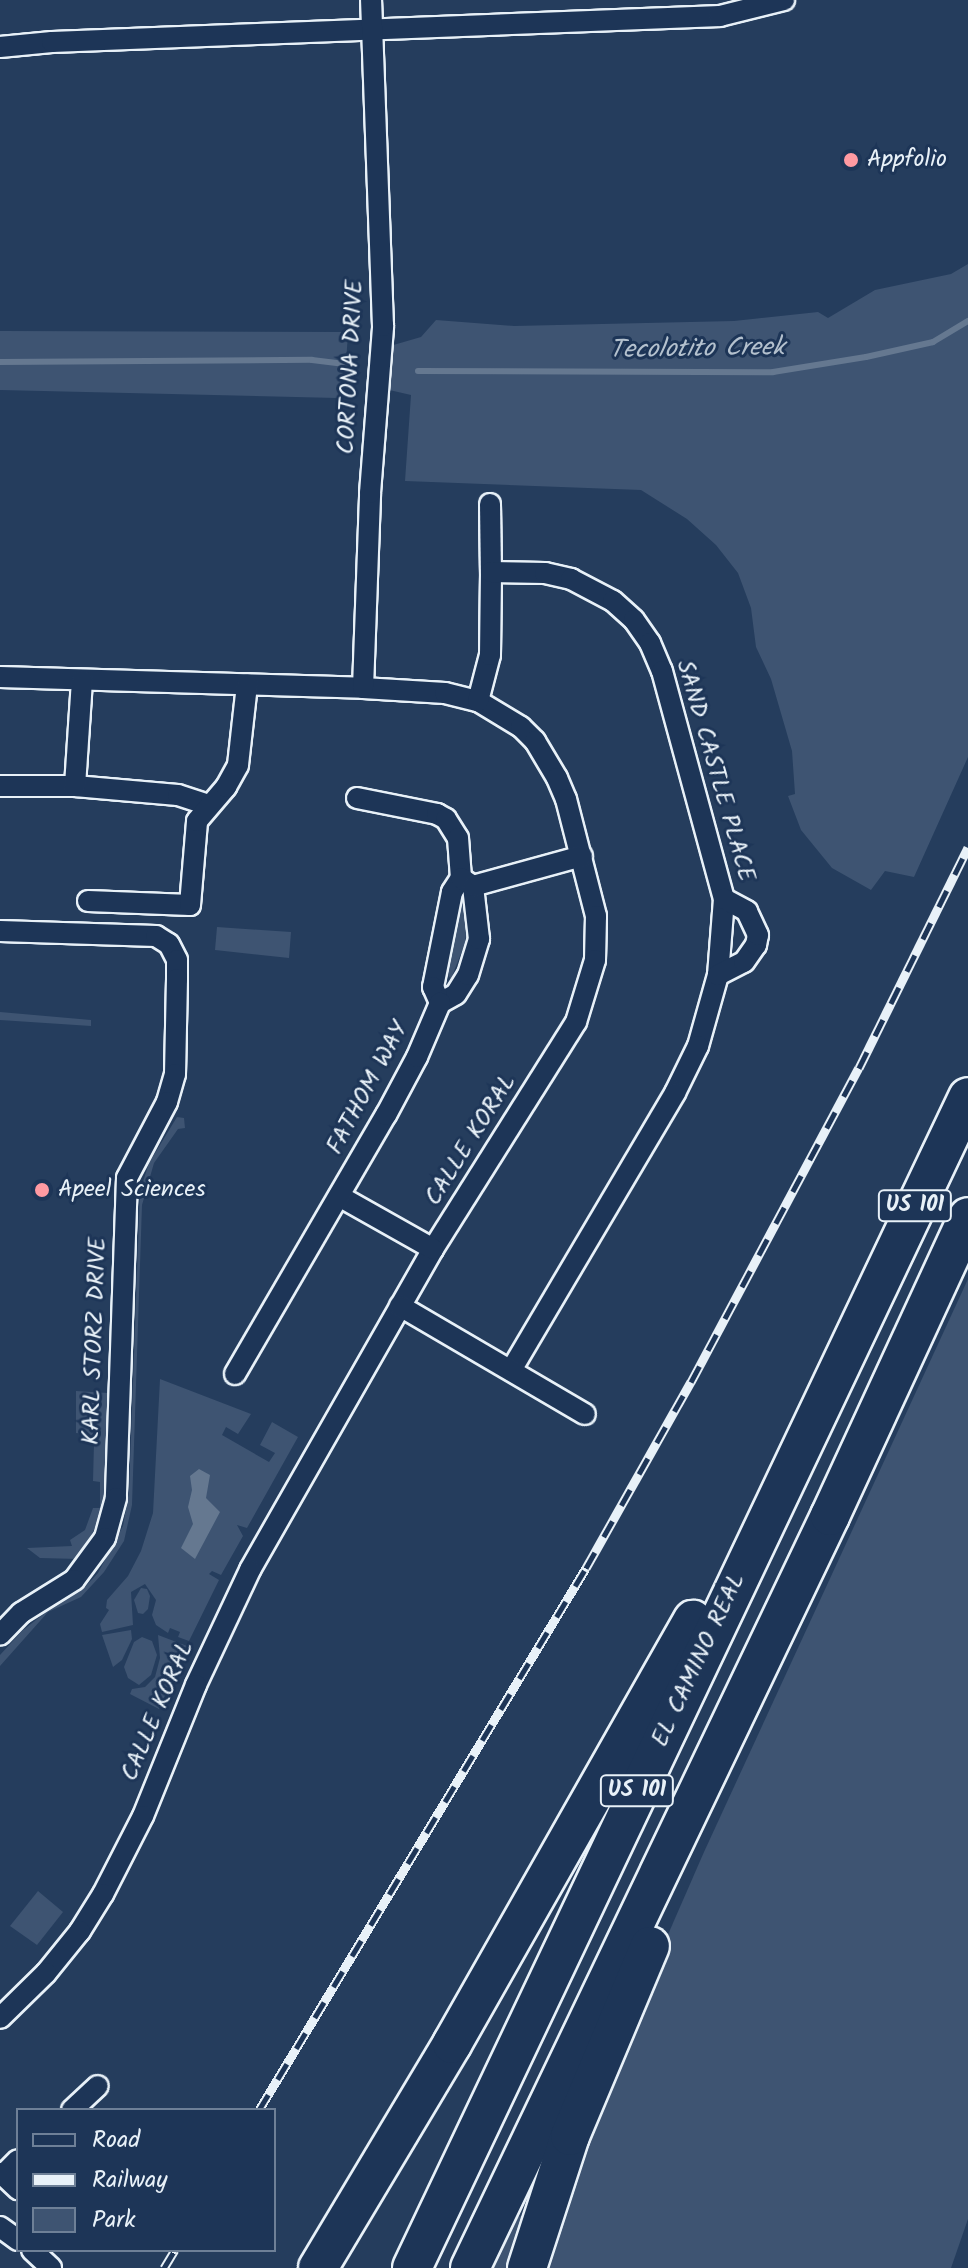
<!DOCTYPE html>
<style>
body{margin:0}
#map{position:relative;width:968px;height:2268px;overflow:hidden;background:#253d5d;font-family:Kalam,sans-serif}
div>[style]{position:absolute}
.green>*{inset:0;background:#3e5472}
.water>*{inset:0;background:#657890}
.stream>*{height:6px;margin:-3px;padding:0 3px;transform-origin:3px;border-radius:3px;background:#657890}
.roads{filter:drop-shadow(2px 0 #e8f1f8) drop-shadow(-2px 0 #e8f1f8) drop-shadow(0 2px #e8f1f8) drop-shadow(0 -2px #e8f1f8)}
.street>*{height:20px;margin:-10px;padding:0 10px;transform-origin:10px;border-radius:10px;background:#1d3557}
.highway>*{height:38px;margin:-19px;padding:0 19px;transform-origin:19px;border-radius:19px;background:#1d3557}
.rail>*{height:9px;margin-top:-4.5px;transform-origin:0;background:repeating-linear-gradient(90deg,#1d3557 0 18px,#e8f1f8 0 36px);box-sizing:border-box;border-block:2px solid #e8f1f8}
.dots>*{width:22px;height:22px;translate:-50% -50%;box-sizing:border-box;border:4px solid #1d3557;border-radius:50%}
span{translate:-50% -50%;white-space:nowrap;text-align:center;line-height:1.15;-webkit-text-stroke:6px #1d3557;paint-order:stroke}
.shield-label span{padding:2px 6px;background:#1d3557;border:2px solid;border-radius:6px;-webkit-text-stroke-width:0}
.shield-label{font-size:22px;color:#e8f1f8;font-weight:700}
.poi-label{font-size:24px;color:#e8f1f8}
.left{translate:0 -50%;text-align:left}
.street-label{font-size:24px;color:#e8f1f8}
.water-label{font-size:26px;color:#b4c1ce;font-style:italic}
.legend{position:absolute;left:16px;top:2108px;width:260px;height:144px;box-sizing:border-box;background:#1d3557;border:2px solid #6e8097;margin:0;padding:10px 14px;list-style:none;font-size:24px;color:#e8f1f8}
.legend li{display:flex;align-items:center;gap:16px;height:40px}
.legend b{width:40px;border:2px solid #6e8097}
</style>
<div id="map">
<div class="green">
<div style="clip-path:polygon(968px 264px,968px 757px,914px 877px,885px 871px,871px 890px,832px 868px,801px 830px,788px 796px,795px 794px,792px 751px,771px 679px,756px 647px,751px 608px,738px 573px,716px 545px,687px 519px,641px 490px,405px 481px,411px 395px,385px 389px,390px 346px,421px 337px,436px 320px,514px 326px,734px 321px,818px 312px,828px 318px,875px 290px,951px 274px)"></div>
<div style="clip-path:polygon(0 331px,344px 332px,348px 334px,344px 390px,337px 398px,0 390px)"></div>
<div style="clip-path:polygon(462px 903px,467px 921px,465px 943px,451px 979px,448px 975px)"></div>
<div style="clip-path:polygon(217px 927px,291px 932px,289px 958px,215px 950px)"></div>
<div style="clip-path:polygon(0 1012px,91px 1020px,91px 1026px,0 1020px)"></div>
<div style="clip-path:polygon(177px 1117px,184px 1118px,185px 1128px,178px 1129px,154px 1163px,142px 1205px,132px 1505px,124px 1541px,104px 1572px,81px 1597px,48px 1612px,0 1666px,0 1655px,22px 1631px,41px 1616px,83px 1589px,98px 1573px,123px 1526px,129px 1492px,140px 1191px,149px 1163px)"></div>
<div style="clip-path:polygon(968px 1279px,968px 2219px,951px 2268px,538px 2268px,581px 2134px,704px 1852px)"></div>
<div style="clip-path:polygon(160px 1379px,251px 1414px,238px 1434px,226px 1427px,222px 1435px,269px 1462px,275px 1453px,260px 1445px,272px 1422px,298px 1437px,247px 1528px,237px 1525px,243px 1536px,221px 1575px,212px 1571px,209px 1574px,219px 1580px,189px 1641px,178px 1637px,180px 1632px,170px 1628px,168px 1633px,156px 1625px,152px 1615px,156px 1600px,145px 1584px,131px 1592px,133px 1625px,102px 1632px,100px 1624px,109px 1610px,106px 1608px,107px 1600px,128px 1576px,141px 1551px,153px 1513px)"></div>
<div style="clip-path:polygon(76px 1391px,108px 1393px,103px 1512px,79px 1559px,40px 1558px,27px 1548px,72px 1546px,70px 1540px,85px 1530px,93px 1508px,100px 1508px,100px 1482px,93px 1481px,94px 1443px,85px 1443px,85px 1434px,76px 1433px)"></div>
<div style="clip-path:polygon(141px 1588px,147px 1589px,150px 1596px,148px 1609px,143px 1614px,138px 1613px,134px 1600px)"></div>
<div style="clip-path:polygon(131px 1630px,132px 1639px,122px 1660px,113px 1667px,102px 1635px)"></div>
<div style="clip-path:polygon(158px 1635px,187px 1646px,159px 1709px,130px 1694px,132px 1689px,145px 1687px,155px 1677px,160px 1658px)"></div>
<div style="clip-path:polygon(142px 1637px,152px 1641px,157px 1655px,151px 1675px,139px 1685px,128px 1678px,124px 1667px,134px 1642px)"></div>
<div style="clip-path:polygon(38px 1891px,63px 1912px,37px 1945px,10px 1926px)"></div>
<div style="clip-path:polygon(522px 2216px,508px 2268px,493px 2268px,517px 2217px)"></div>
</div>
<div class="water">
<div style="clip-path:polygon(199px 1469px,210px 1475px,206px 1498px,220px 1512px,195px 1559px,181px 1548px,193px 1524px,188px 1507px,192px 1490px,190px 1476px)"></div>
</div>
<div class="stream">
<div style="left:0;top:362px;width:312px;rotate:-0.4deg"></div>
<div style="left:312px;top:360px;width:35px;rotate:7deg"></div>
<div style="left:418px;top:371px;width:355px;rotate:0.2deg"></div>
<div style="left:773px;top:372px;width:94px;rotate:-9.2deg"></div>
<div style="left:866px;top:357px;width:69px;rotate:-12.6deg"></div>
<div style="left:933px;top:342px;width:41px;rotate:-31deg"></div>
</div>
<div class="roads">
<div class="street">
<div style="left:0;top:47px;width:52px;rotate:-5.5deg"></div>
<div style="left:52px;top:42px;width:669px;rotate:-2.23deg"></div>
<div style="left:720px;top:16px;width:66px;rotate:-14deg"></div>
<div style="left:490px;top:504px;width:68px;rotate:89.2deg"></div>
<div style="left:0;top:677px;width:363px;rotate:1.7deg"></div>
<div style="left:363px;top:688px;width:82px;rotate:3.5deg"></div>
<div style="left:445px;top:693px;width:34px;rotate:14deg"></div>
<div style="left:478px;top:701px;width:50px;rotate:31.2deg"></div>
<div style="left:521px;top:727px;width:20px;rotate:45deg"></div>
<div style="left:535px;top:741px;width:43px;rotate:59.3deg"></div>
<div style="left:557px;top:778px;width:23px;rotate:67deg"></div>
<div style="left:566px;top:799px;width:121px;rotate:75.6deg"></div>
<div style="left:596px;top:916px;width:44px;rotate:91.3deg"></div>
<div style="left:595px;top:960px;width:65px;rotate:107deg"></div>
<div style="left:576px;top:1022px;width:268px;rotate:122.2deg"></div>
<div style="left:433px;top:1249px;width:369px;rotate:119.7deg"></div>
<div style="left:250px;top:1570px;width:127px;rotate:115.2deg"></div>
<div style="left:196px;top:1685px;width:141px;rotate:112deg"></div>
<div style="left:143px;top:1816px;width:88px;rotate:117.1deg"></div>
<div style="left:103px;top:1894px;width:44px;rotate:121.9deg"></div>
<div style="left:80px;top:1931px;width:54px;rotate:129deg"></div>
<div style="left:46px;top:1973px;width:64px;rotate:135.6deg"></div>
<div style="left:363px;top:688px;width:195px;rotate:-87.9deg"></div>
<div style="left:370px;top:493px;width:168px;rotate:-85.5deg"></div>
<div style="left:383px;top:326px;width:326px;rotate:-92.1deg"></div>
<div style="left:478px;top:701px;width:48px;rotate:-75.4deg"></div>
<div style="left:490px;top:655px;width:83px;rotate:-89.3deg"></div>
<div style="left:491px;top:572px;width:54px;rotate:1.1deg"></div>
<div style="left:545px;top:573px;width:27px;rotate:13deg"></div>
<div style="left:571px;top:579px;width:47px;rotate:27.6deg"></div>
<div style="left:613px;top:601px;width:28px;rotate:42deg"></div>
<div style="left:634px;top:620px;width:28px;rotate:55deg"></div>
<div style="left:650px;top:643px;width:30px;rotate:67deg"></div>
<div style="left:662px;top:671px;width:236px;rotate:74.8deg"></div>
<div style="left:724px;top:899px;width:76px;rotate:94.5deg"></div>
<div style="left:718px;top:975px;width:74px;rotate:105.7deg"></div>
<div style="left:698px;top:1046px;width:52px;rotate:116.1deg"></div>
<div style="left:675px;top:1093px;width:322px;rotate:120.6deg"></div>
<div style="left:0;top:786px;width:75px"></div>
<div style="left:75px;top:786px;width:103px;rotate:5deg"></div>
<div style="left:178px;top:795px;width:33px;rotate:18deg"></div>
<div style="left:75px;top:786px;width:106px;rotate:-86.2deg"></div>
<div style="left:357px;top:798px;width:82px;rotate:11.3deg"></div>
<div style="left:437px;top:814px;width:10px;rotate:29deg"></div>
<div style="left:446px;top:819px;width:22px;rotate:58deg"></div>
<div style="left:458px;top:838px;width:40px;rotate:85.7deg"></div>
<div style="left:461px;top:878px;width:17px;rotate:123deg"></div>
<div style="left:452px;top:892px;width:97px;rotate:101.3deg"></div>
<div style="left:433px;top:987px;width:17px;rotate:66deg"></div>
<div style="left:440px;top:1003px;width:18px;rotate:-29deg"></div>
<div style="left:456px;top:994px;width:22px;rotate:-58deg"></div>
<div style="left:468px;top:975px;width:38px;rotate:-73deg"></div>
<div style="left:479px;top:939px;width:53px;rotate:-96.5deg"></div>
<div style="left:473px;top:886px;width:14px;rotate:-146deg"></div>
<div style="left:473px;top:886px;width:113px;rotate:-15.4deg"></div>
<div style="left:88px;top:901px;width:102px;rotate:2.2deg"></div>
<div style="left:190px;top:905px;width:84px;rotate:-85.2deg"></div>
<div style="left:197px;top:821px;width:45px;rotate:-49.5deg"></div>
<div style="left:226px;top:787px;width:25px;rotate:-61deg"></div>
<div style="left:238px;top:765px;width:81px;rotate:-83.6deg"></div>
<div style="left:0;top:931px;width:156px;rotate:1.8deg"></div>
<div style="left:156px;top:936px;width:15px;rotate:32deg"></div>
<div style="left:169px;top:944px;width:18px;rotate:63deg"></div>
<div style="left:177px;top:960px;width:19px;rotate:90deg"></div>
<div style="left:177px;top:979px;width:95px;rotate:91.2deg"></div>
<div style="left:175px;top:1074px;width:29px;rotate:106deg"></div>
<div style="left:167px;top:1102px;width:86px;rotate:117.8deg"></div>
<div style="left:127px;top:1178px;width:320px;rotate:92deg"></div>
<div style="left:116px;top:1498px;width:41px;rotate:105.4deg"></div>
<div style="left:105px;top:1538px;width:52px;rotate:126.4deg"></div>
<div style="left:74px;top:1580px;width:62px;rotate:148.1deg"></div>
<div style="left:21px;top:1613px;width:30px;rotate:134deg"></div>
<div style="left:718px;top:975px;width:29px;rotate:-27deg"></div>
<div style="left:744px;top:962px;width:21px;rotate:-55deg"></div>
<div style="left:756px;top:945px;width:10px;rotate:-79deg"></div>
<div style="left:758px;top:935px;width:26px;rotate:-115deg"></div>
<div style="left:747px;top:911px;width:26px;rotate:-152deg"></div>
<div style="left:339px;top:1196px;width:108px;rotate:29.4deg"></div>
<div style="left:400px;top:1306px;width:214px;rotate:30.3deg"></div>
<div style="left:235px;top:1374px;width:300px;rotate:-59.8deg"></div>
<div style="left:386px;top:1115px;width:66px;rotate:-61.9deg"></div>
<div style="left:417px;top:1057px;width:59px;rotate:-66.9deg"></div>
<div style="left:72px;top:2110px;width:35px;rotate:-43deg"></div>
<div style="left:0;top:2173px;width:4px;rotate:34deg"></div>
<div style="left:3px;top:2175px;width:21px;rotate:-45deg"></div>
<div style="left:3px;top:2175px;width:21px;rotate:43deg"></div>
<div style="left:0;top:2227px;width:22px;rotate:36deg"></div>
<div style="left:32px;top:2250px;width:26px;rotate:43deg"></div>
</div>
<div class="highway">
<div style="left:318px;top:2268px;width:261px;rotate:-59.1deg"></div>
<div style="left:452px;top:2044px;width:488px;rotate:-60.4deg"></div>
<div style="left:412px;top:2268px;width:1296px;rotate:-64.6deg"></div>
<div style="left:470px;top:2268px;width:834px;rotate:-64.42deg"></div>
<div style="left:830px;top:1516px;width:329px;rotate:-65.2deg"></div>
<div style="left:527px;top:2268px;width:139px;rotate:-72deg"></div>
<div style="left:570px;top:2136px;width:206px;rotate:-67.2deg"></div>
</div>
</div>
<div class="rail">
<div style="left:259px;top:2110px;width:633px;rotate:-58.9deg"></div>
<div style="left:586px;top:1568px;width:214px;rotate:-60.6deg"></div>
<div style="left:691px;top:1382px;width:356px;rotate:-61.9deg"></div>
<div style="left:859px;top:1068px;width:246px;rotate:-63.7deg"></div>
<div style="left:164px;top:2268px;width:21px;rotate:-59deg"></div>
</div>
<div class="dots">
<div style="left:851px;top:160px;background:#ff9aa2"></div>
<div style="left:42px;top:1190px;background:#ff9aa2"></div>
</div>
<div class="shield-label">
<span style="left:915px;top:1206px">US 101</span>
<span style="left:637px;top:1791px">US 101</span>
</div>
<div class="poi-label">
<span class="left" style="left:867px;top:160px">Appfolio</span>
<span class="left" style="left:58px;top:1190px">Apeel Sciences</span>
</div>
<div class="street-label">
<span style="left:351px;top:367px;rotate:-87deg">CORTONA DRIVE</span>
<span style="left:715px;top:771px;rotate:74deg">SAND CASTLE PLACE</span>
<span style="left:368px;top:1088px;rotate:-62deg">FATHOM WAY</span>
<span style="left:471px;top:1140px;rotate:-58deg">CALLE KORAL</span>
<span style="left:95px;top:1341px;rotate:-88deg">KARL STORZ DRIVE</span>
<span style="left:699px;top:1660px;rotate:-65deg">EL CAMINO REAL</span>
<span style="left:158px;top:1711px;rotate:-67deg">CALLE KORAL</span>
</div>
<div class="water-label">
<span style="left:697px;top:350px;rotate:-1deg">Tecolotito Creek</span>
</div>
<ul class="legend">
<li><b style="height:10px;background:#1d3557"></b>Road</li>
<li><b style="height:10px;background:#e8f1f8"></b>Railway</li>
<li><b style="height:22px;background:#3e5472"></b>Park</li>
</ul>
</div>
